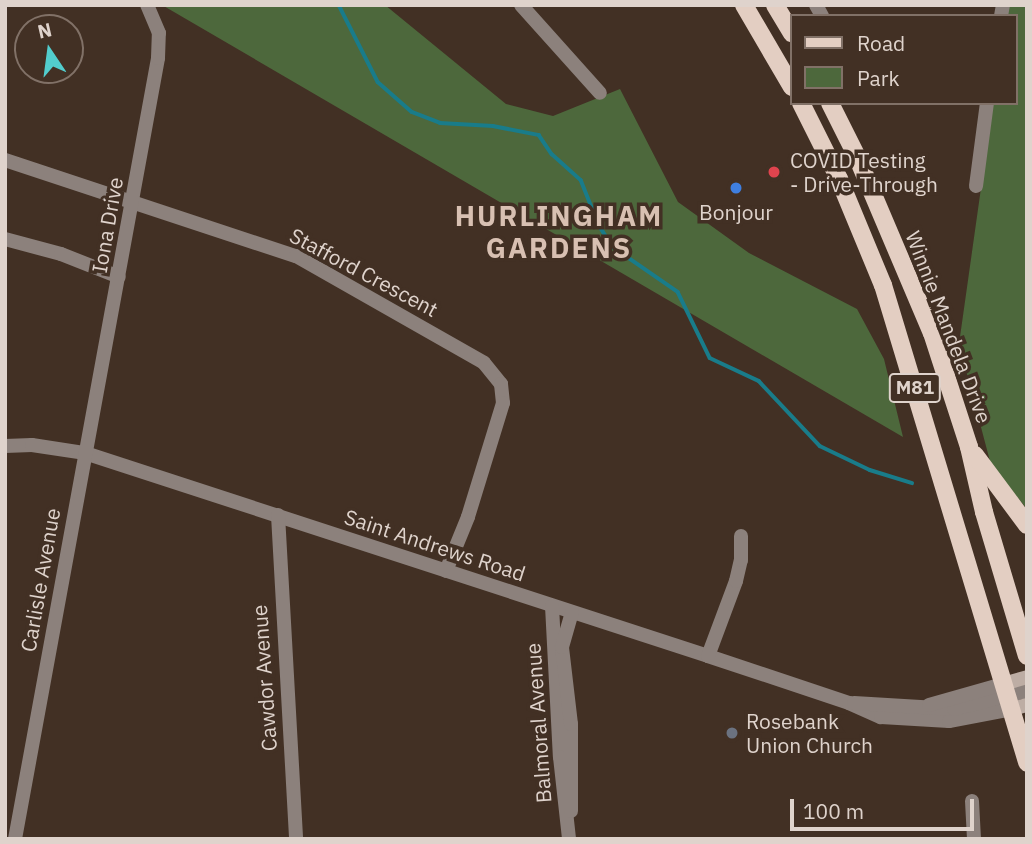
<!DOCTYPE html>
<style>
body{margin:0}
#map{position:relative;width:1032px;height:844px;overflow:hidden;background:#423024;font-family:"IBM Plex Sans",sans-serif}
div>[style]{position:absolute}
.green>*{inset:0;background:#4d683c}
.stream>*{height:3.5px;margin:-1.75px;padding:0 1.75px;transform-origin:1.75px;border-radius:1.75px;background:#197c8a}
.minor>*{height:14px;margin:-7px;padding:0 7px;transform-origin:7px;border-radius:7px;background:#8c817c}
.secondary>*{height:14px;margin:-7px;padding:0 7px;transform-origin:7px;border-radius:7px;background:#bdada4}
.primary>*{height:18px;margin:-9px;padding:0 9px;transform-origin:9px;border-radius:9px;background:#e3cec2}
.dots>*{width:19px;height:19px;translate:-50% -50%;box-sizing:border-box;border:4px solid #423024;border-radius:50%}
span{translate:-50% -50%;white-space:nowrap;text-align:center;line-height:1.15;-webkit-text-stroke:7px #423024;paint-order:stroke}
.shield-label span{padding:2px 5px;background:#423024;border:2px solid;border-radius:5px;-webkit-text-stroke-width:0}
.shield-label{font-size:19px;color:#dfd3cc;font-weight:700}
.poi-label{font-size:21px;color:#dfd3cc}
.left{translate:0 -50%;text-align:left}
.street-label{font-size:21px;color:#dfd3cc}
.district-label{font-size:28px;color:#d8c0b2;font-weight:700;letter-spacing:2px}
.frame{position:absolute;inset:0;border:7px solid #dfd3cc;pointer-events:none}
.legend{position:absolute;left:790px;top:14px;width:228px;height:91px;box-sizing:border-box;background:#423024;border:2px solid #817167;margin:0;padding:9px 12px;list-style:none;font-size:21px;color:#dfd3cc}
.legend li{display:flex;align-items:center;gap:14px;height:35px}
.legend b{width:35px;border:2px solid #817167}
.north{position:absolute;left:14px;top:14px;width:70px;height:70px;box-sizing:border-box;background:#423024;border:2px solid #817167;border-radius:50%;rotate:347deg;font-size:19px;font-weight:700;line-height:28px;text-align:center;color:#dfd3cc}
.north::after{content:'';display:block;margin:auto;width:24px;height:32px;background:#52cdcd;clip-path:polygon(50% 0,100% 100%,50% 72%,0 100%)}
.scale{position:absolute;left:790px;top:799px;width:184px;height:32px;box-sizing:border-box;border:4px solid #dfd3cc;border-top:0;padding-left:9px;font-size:21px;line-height:24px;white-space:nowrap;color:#dfd3cc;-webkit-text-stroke:5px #423024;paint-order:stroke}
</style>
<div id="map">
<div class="green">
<div style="clip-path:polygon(162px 5px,385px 5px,506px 104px,553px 116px,620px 89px,678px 202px,749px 253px,857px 309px,884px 359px,903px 437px)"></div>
<div style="clip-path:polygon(1007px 5px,1027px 5px,1027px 509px,991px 465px,959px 344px,993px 103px,1016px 103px,1016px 16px,1006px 16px)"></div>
</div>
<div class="stream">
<div style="left:339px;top:5px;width:86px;rotate:63.1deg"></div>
<div style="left:378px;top:82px;width:45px;rotate:41.4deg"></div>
<div style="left:412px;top:112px;width:30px;rotate:21deg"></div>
<div style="left:440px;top:123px;width:53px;rotate:3.2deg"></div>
<div style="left:493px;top:126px;width:47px;rotate:11.1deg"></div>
<div style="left:539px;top:135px;width:23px;rotate:56deg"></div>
<div style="left:552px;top:154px;width:39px;rotate:42deg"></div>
<div style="left:581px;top:180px;width:48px;rotate:68.2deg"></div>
<div style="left:599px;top:225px;width:26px;rotate:58deg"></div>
<div style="left:613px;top:247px;width:79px;rotate:34.7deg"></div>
<div style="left:678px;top:292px;width:73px;rotate:64.1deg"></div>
<div style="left:710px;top:358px;width:54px;rotate:25.1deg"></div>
<div style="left:759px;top:381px;width:89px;rotate:46.8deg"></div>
<div style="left:820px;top:446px;width:55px;rotate:25.6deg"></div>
<div style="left:870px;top:470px;width:44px;rotate:17.2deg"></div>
</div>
<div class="minor">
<div style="left:521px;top:5px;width:118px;rotate:48.1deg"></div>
<div style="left:816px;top:5px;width:13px;rotate:61deg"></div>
<div style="left:1001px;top:16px;width:11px;rotate:-80deg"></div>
<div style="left:5px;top:160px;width:306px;rotate:18.3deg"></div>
<div style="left:296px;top:256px;width:216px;rotate:29.6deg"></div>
<div style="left:484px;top:363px;width:27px;rotate:51deg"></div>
<div style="left:501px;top:384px;width:19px;rotate:84deg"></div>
<div style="left:503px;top:403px;width:119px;rotate:107.1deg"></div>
<div style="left:468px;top:517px;width:58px;rotate:112.2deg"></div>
<div style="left:976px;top:186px;width:84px;rotate:-82.5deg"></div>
<div style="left:5px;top:239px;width:58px;rotate:15deg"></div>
<div style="left:61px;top:254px;width:62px;rotate:21.6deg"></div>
<div style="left:5px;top:446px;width:27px;rotate:-2deg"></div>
<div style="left:32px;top:445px;width:54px;rotate:8.6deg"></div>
<div style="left:85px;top:453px;width:655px;rotate:18.05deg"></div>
<div style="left:708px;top:656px;width:149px;rotate:18.4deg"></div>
<div style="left:849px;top:703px;width:35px;rotate:24deg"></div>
<div style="left:881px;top:717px;width:68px;rotate:3.4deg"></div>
<div style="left:949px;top:721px;width:64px;rotate:-10.8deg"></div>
<div style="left:278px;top:515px;width:324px;rotate:86.8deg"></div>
<div style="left:552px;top:606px;width:151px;rotate:87deg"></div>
<div style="left:560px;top:757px;width:82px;rotate:83.7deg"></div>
<div style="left:708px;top:656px;width:80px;rotate:-69.5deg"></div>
<div style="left:736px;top:581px;width:22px;rotate:-77deg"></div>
<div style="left:741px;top:560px;width:24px;rotate:-90deg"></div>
<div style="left:854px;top:703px;width:100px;rotate:3.4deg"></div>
<div style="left:954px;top:709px;width:75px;rotate:-13.9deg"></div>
<div style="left:929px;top:705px;width:77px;rotate:-15.8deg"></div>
<div style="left:972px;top:801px;width:38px;rotate:87deg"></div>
<div style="left:571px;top:811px;width:87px;rotate:-90deg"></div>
<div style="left:571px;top:724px;width:78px;rotate:-96.7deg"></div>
<div style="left:562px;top:647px;width:36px;rotate:-74deg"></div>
<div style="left:15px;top:839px;width:794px;rotate:-79.62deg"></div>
<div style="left:158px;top:58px;width:25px;rotate:-88deg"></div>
<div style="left:159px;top:33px;width:30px;rotate:-113deg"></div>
</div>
<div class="secondary">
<div style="left:1003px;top:684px;width:25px;rotate:-16deg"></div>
<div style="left:1012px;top:709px;width:16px;rotate:-15deg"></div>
</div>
<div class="primary">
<div style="left:744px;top:5px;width:95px;rotate:59.7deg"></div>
<div style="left:775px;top:5px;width:33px;rotate:59deg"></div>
<div style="left:801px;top:103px;width:85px;rotate:63.4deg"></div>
<div style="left:839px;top:179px;width:115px;rotate:67.5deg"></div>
<div style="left:883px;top:285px;width:499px;rotate:73.2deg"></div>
<div style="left:830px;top:103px;width:63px;rotate:63.4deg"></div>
<div style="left:858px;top:159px;width:189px;rotate:67deg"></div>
<div style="left:932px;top:333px;width:120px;rotate:72deg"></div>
<div style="left:969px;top:447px;width:67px;rotate:77deg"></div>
<div style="left:984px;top:512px;width:150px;rotate:73.4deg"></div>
<div style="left:975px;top:455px;width:87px;rotate:53.4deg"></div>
</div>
<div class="dots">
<div style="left:774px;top:172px;background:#e0444e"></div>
<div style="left:736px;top:188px;background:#3f7fe0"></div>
<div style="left:732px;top:733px;background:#6b7280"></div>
</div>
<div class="shield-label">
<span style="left:915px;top:388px">M81</span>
</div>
<div class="poi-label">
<span class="left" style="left:790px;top:172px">COVID Testing<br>- Drive-Through</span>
<span style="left:736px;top:212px">Bonjour</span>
<span class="left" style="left:746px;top:733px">Rosebank<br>Union Church</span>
</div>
<div class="street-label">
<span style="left:107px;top:225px;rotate:-80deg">Iona Drive</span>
<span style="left:364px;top:272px;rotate:28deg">Stafford Crescent</span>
<span style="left:949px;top:327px;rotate:69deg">Winnie Mandela Drive</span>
<span style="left:435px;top:545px;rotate:18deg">Saint Andrews Road</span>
<span style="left:40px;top:580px;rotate:-80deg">Carlisle Avenue</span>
<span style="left:264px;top:678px;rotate:-94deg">Cawdor Avenue</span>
<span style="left:538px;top:723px;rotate:-94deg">Balmoral Avenue</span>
</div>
<div class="district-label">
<span style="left:559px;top:232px">HURLINGHAM<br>GARDENS</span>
</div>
<div class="frame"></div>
<ul class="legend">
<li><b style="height:9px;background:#e3cec2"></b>Road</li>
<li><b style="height:19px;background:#4d683c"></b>Park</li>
</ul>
<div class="north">N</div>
<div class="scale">100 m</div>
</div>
